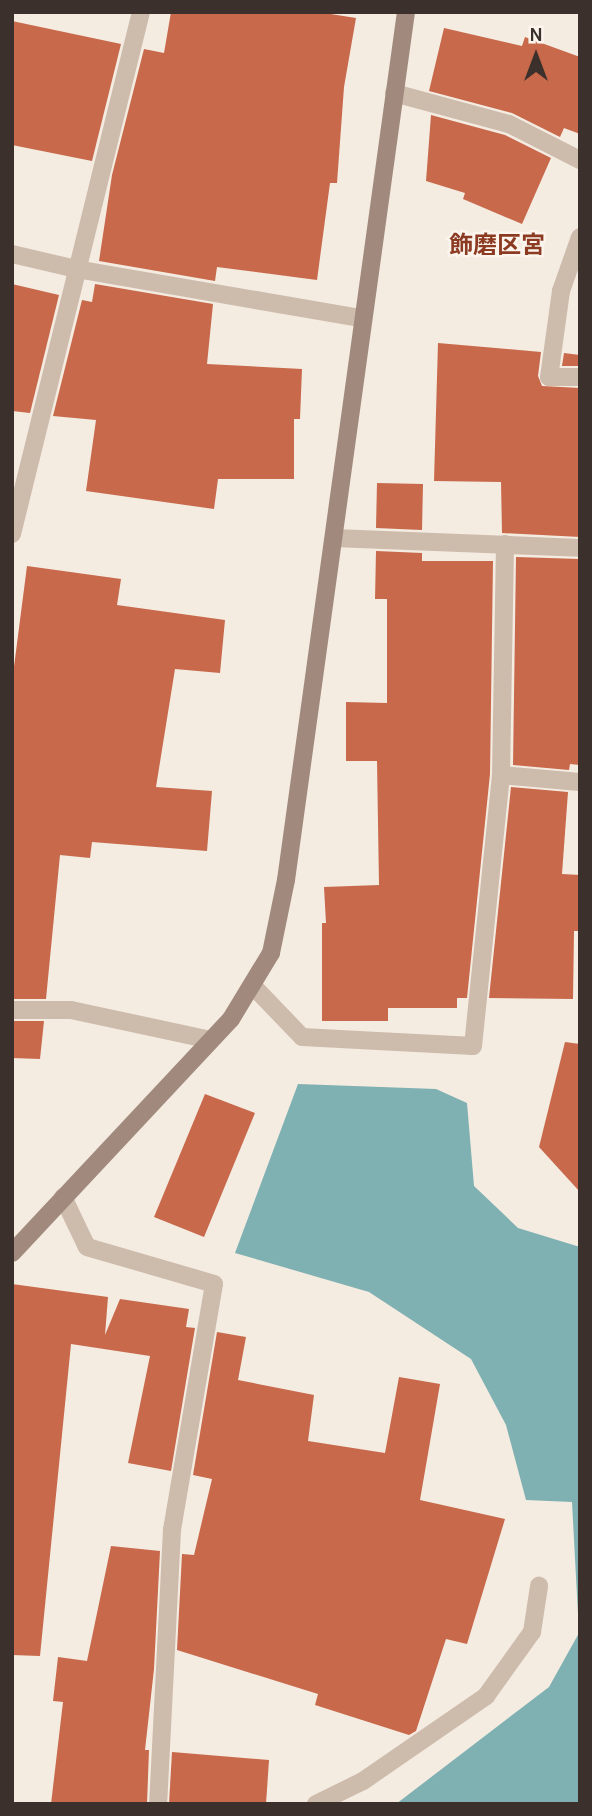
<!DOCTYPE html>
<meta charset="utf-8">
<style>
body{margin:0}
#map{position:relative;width:592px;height:1816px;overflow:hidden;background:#f4ebe1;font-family:Karla,"Noto Sans JP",sans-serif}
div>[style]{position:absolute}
.water>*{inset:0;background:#7fb0b2}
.building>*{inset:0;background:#c8694b}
.street>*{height:18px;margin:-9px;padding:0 9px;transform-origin:9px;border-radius:9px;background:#cdbbac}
.secondary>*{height:18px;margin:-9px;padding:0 9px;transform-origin:9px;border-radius:9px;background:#a18a7d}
span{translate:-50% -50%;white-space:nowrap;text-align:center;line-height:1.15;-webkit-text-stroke:5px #fbf5ee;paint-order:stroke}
.quarter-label{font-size:24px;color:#8c3b22;font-weight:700}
.frame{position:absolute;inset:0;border:14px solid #3b302b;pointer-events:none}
.north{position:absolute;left:501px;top:21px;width:70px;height:70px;-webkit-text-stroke:5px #fbf5ee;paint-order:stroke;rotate:0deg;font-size:19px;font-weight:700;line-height:28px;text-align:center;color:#3b302b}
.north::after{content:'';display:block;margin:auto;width:24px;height:32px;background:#3b302b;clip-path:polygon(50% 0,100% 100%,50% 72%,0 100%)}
</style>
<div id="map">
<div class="water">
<div style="clip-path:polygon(298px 1084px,436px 1089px,467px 1103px,474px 1186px,518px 1228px,580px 1247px,580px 1804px,396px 1804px,549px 1687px,579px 1633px,572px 1502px,526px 1500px,506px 1425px,471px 1359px,369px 1292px,235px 1253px)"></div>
</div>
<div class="building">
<div style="clip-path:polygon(171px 12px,318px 12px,356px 18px,344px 87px,337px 183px,330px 183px,317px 280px,217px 267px,215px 281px,99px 261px,112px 175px,144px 49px,164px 53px)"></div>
<div style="clip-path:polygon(12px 21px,121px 44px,92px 161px,12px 145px)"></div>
<div style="clip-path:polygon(444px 28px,522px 46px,525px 37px,580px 57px,580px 134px,564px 128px,560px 137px,512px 113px,429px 91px)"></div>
<div style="clip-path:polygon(431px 115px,505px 135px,551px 158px,522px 224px,463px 199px,465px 193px,426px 181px)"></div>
<div style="clip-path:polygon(12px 284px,59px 295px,30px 413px,12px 411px)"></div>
<div style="clip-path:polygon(95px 284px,213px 304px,207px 364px,302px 369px,300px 419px,294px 419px,294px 479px,218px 479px,214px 509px,86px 491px,96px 420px,53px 416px,82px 300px,92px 302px)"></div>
<div style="clip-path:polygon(438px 343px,541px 352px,538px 376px,542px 386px,580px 388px,580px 537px,502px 533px,501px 482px,434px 481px)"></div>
<div style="clip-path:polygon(564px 353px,580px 355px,580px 366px,562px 366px)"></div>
<div style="clip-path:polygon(377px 483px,423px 484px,422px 530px,376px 528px)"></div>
<div style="clip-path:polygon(376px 551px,422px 553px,422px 561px,493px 561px,490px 774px,467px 998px,457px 998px,457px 1008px,388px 1008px,388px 1021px,322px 1021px,322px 923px,326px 923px,324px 887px,379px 885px,377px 761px,346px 761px,346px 702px,387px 703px,387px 599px,375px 599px)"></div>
<div style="clip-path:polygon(516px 557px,580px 559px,580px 765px,570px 764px,569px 770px,513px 765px)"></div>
<div style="clip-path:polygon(27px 566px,121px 579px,117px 605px,225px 620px,220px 673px,175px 669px,156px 787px,212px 791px,207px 851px,92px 842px,90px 858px,60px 855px,46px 999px,12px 999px,12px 682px)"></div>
<div style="clip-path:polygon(511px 787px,568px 792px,562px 874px,580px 875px,580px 931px,574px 931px,573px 999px,489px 998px)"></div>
<div style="clip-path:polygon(12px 1021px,44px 1021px,40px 1059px,12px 1058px)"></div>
<div style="clip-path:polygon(565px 1042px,580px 1044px,580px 1192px,539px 1147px)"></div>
<div style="clip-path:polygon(205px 1094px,255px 1113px,204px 1237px,154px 1217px)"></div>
<div style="clip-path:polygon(12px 1284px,108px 1297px,105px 1335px,120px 1299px,189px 1309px,186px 1327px,195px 1328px,171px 1471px,128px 1463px,150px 1356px,71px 1344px,40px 1656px,12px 1655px)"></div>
<div style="clip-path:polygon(217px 1332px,246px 1337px,238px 1380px,314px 1395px,308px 1441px,385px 1453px,399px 1377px,440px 1384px,420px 1500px,505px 1519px,467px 1644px,446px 1639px,416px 1731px,409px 1735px,315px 1705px,318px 1694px,177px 1650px,182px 1554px,194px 1555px,212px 1479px,193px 1475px)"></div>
<div style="clip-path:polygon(111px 1546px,160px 1551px,154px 1669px,145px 1750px,149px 1750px,147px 1804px,51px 1804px,63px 1702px,53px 1701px,58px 1657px,87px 1661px)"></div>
<div style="clip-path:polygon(172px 1752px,269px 1760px,266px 1804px,169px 1804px)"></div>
</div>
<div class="street">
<div style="left:394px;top:93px;width:119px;rotate:15.1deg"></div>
<div style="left:509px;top:124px;width:80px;rotate:26.9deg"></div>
<div style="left:580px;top:237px;width:57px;rotate:109.4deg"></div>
<div style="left:561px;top:291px;width:87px;rotate:97.9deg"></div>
<div style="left:549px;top:377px;width:31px"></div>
<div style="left:12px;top:254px;width:66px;rotate:13.2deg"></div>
<div style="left:76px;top:269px;width:289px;rotate:9.8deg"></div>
<div style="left:12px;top:534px;width:538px;rotate:-76.12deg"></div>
<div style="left:334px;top:538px;width:246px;rotate:2.3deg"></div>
<div style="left:501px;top:775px;width:79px;rotate:5.1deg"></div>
<div style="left:252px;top:985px;width:72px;rotate:46.1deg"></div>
<div style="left:302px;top:1037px;width:171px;rotate:3deg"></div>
<div style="left:473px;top:1046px;width:272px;rotate:-84.1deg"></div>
<div style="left:501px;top:775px;width:231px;rotate:-89deg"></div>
<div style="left:12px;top:1010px;width:59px"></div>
<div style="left:71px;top:1010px;width:143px;rotate:12.1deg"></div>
<div style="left:63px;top:1197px;width:55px;rotate:64.4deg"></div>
<div style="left:87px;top:1247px;width:132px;rotate:16.2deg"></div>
<div style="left:214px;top:1284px;width:250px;rotate:99.7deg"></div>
<div style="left:172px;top:1530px;width:274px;rotate:92.9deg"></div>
<div style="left:316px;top:1804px;width:52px;rotate:-26.1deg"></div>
<div style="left:363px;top:1781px;width:150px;rotate:-34.6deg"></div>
<div style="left:486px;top:1696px;width:79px;rotate:-54.3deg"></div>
<div style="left:532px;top:1632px;width:47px;rotate:-81.3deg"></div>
</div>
<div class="secondary">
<div style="left:12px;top:1253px;width:320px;rotate:-46.9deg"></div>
<div style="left:231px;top:1019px;width:77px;rotate:-58.8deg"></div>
<div style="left:271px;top:953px;width:75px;rotate:-78.4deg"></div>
<div style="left:286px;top:880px;width:876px;rotate:-82.13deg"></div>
</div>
<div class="quarter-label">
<span style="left:497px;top:246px">飾磨区宮</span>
</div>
<div class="frame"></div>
<div class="north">N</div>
</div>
